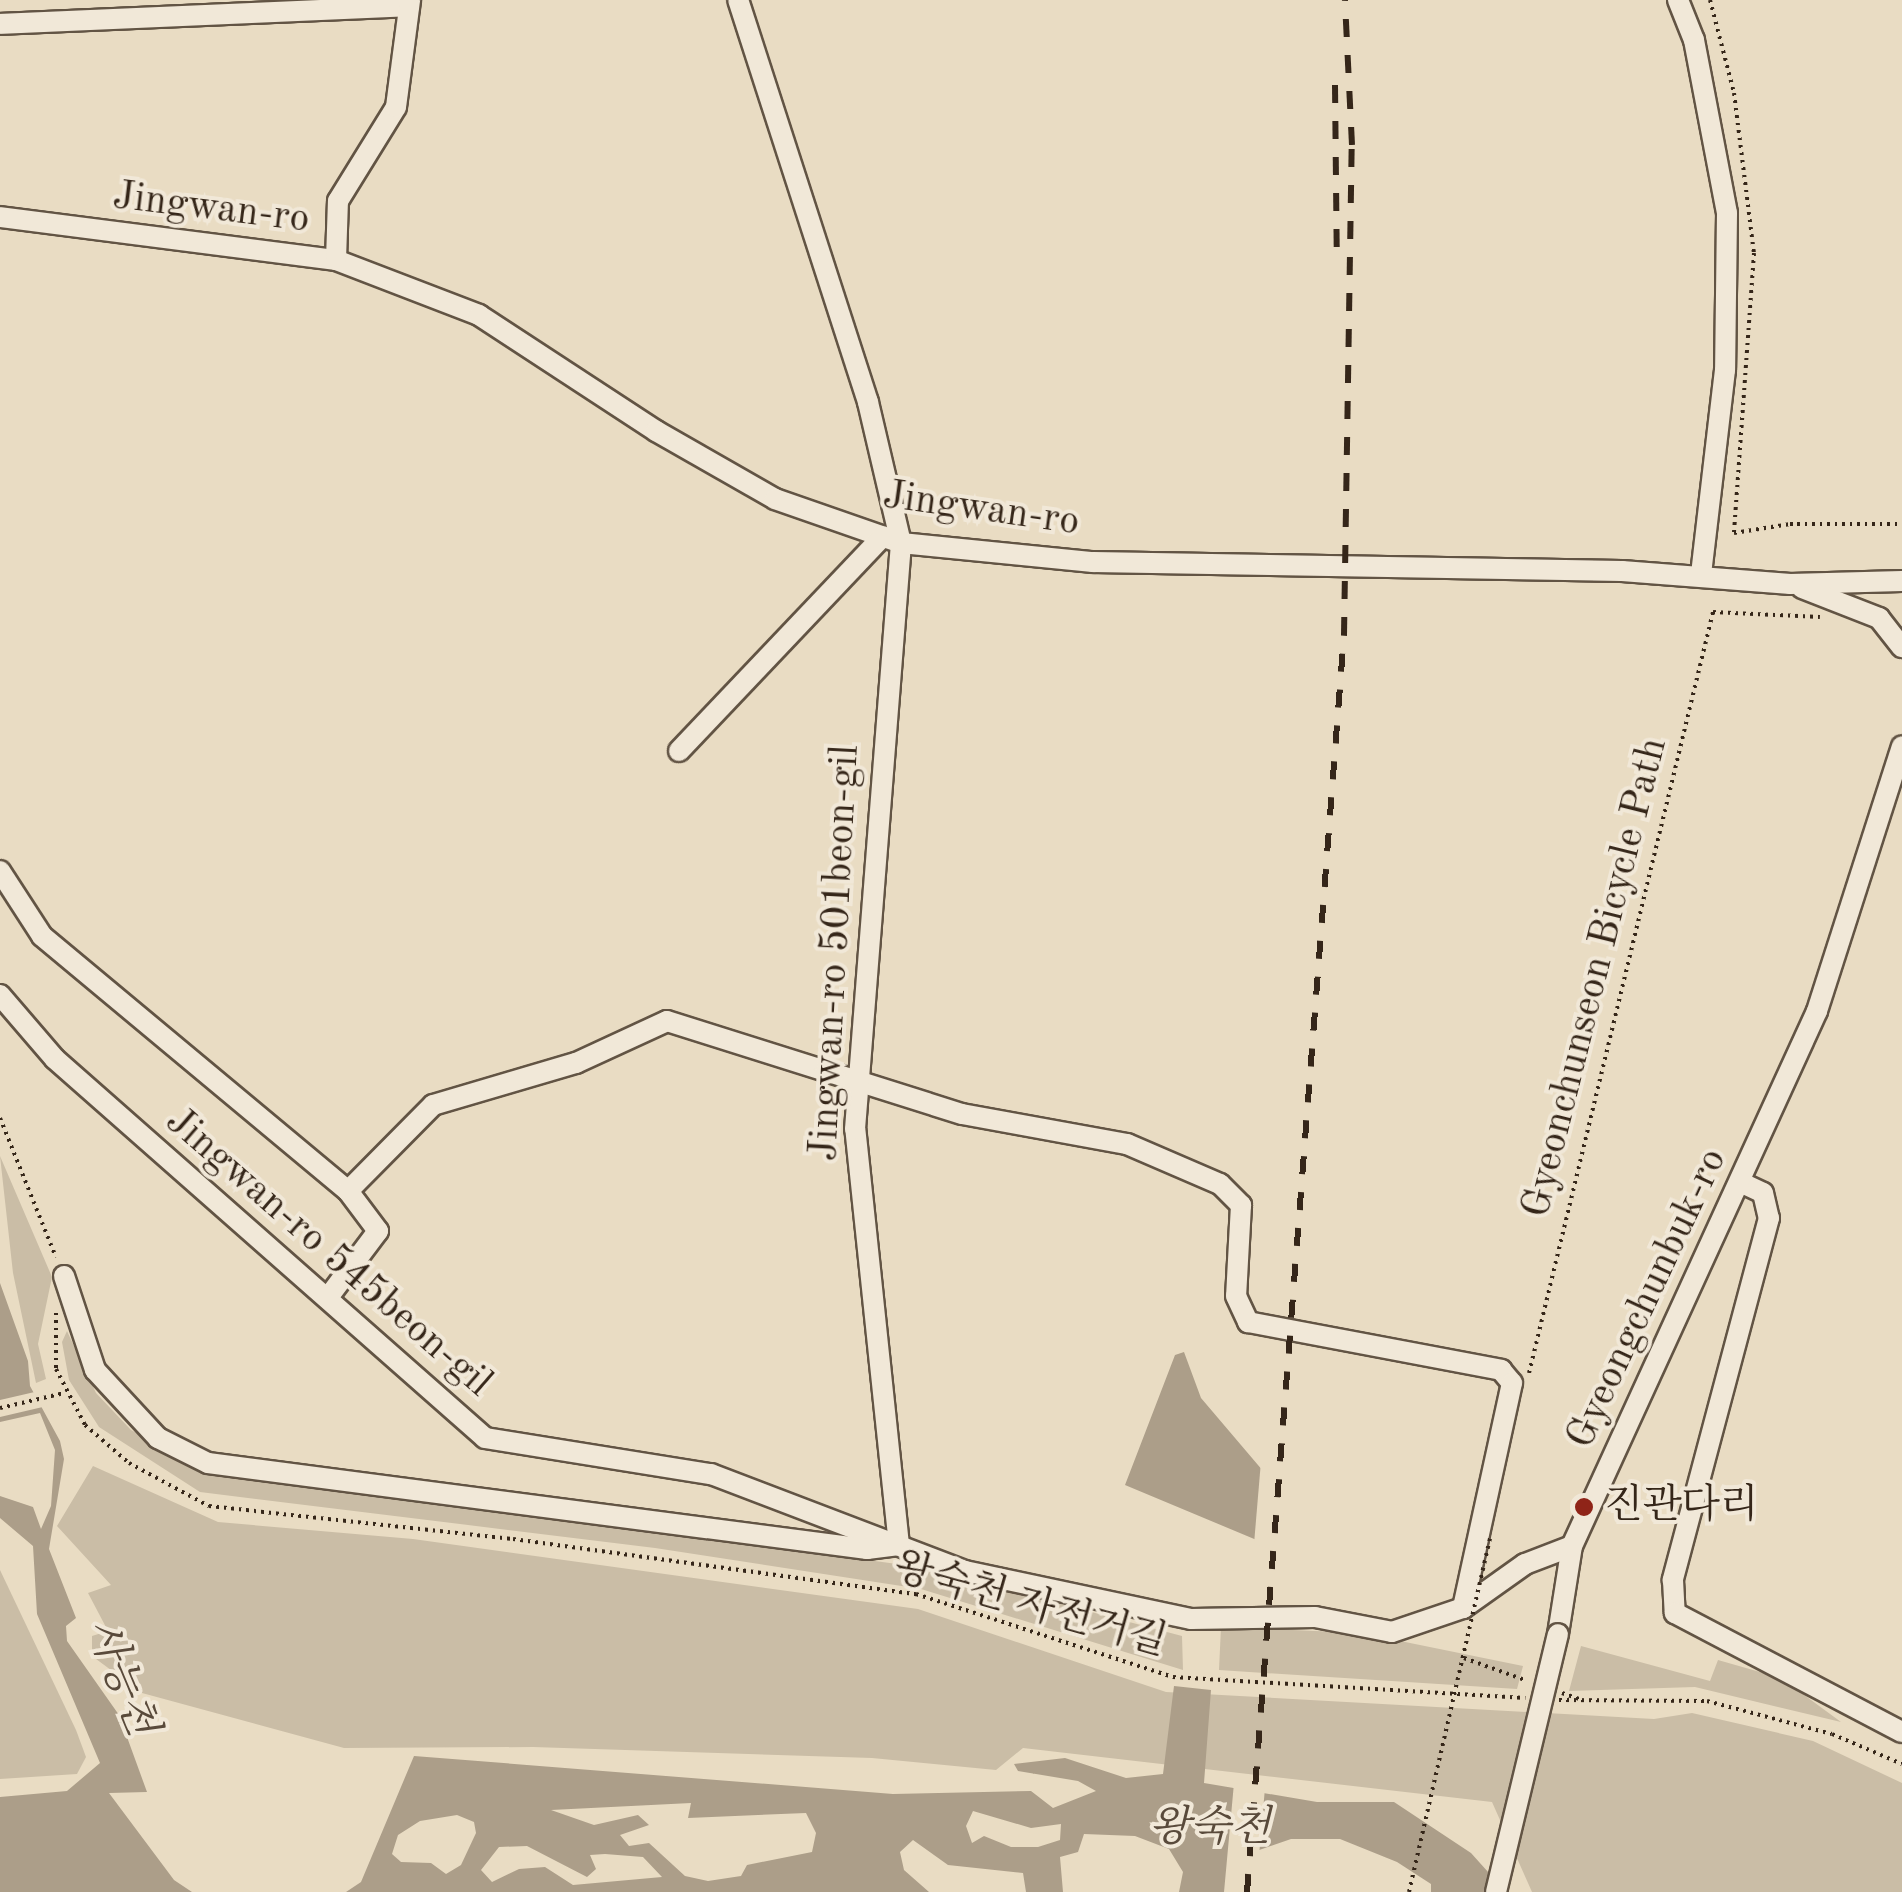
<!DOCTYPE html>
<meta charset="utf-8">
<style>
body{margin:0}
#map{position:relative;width:1902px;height:1892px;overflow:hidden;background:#e9dcc3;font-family:"Old Standard TT","Noto Serif KR",serif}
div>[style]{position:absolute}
.green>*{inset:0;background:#cabda6}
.water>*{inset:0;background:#ac9e89}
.pier>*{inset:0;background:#e9dcc3}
.path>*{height:4px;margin-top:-2px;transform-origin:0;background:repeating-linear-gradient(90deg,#352619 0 2.5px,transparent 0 7.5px)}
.roads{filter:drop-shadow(2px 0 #625444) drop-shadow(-2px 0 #625444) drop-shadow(0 2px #625444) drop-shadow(0 -2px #625444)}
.minor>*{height:20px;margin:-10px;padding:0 10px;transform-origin:10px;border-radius:10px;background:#f1e8d8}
.rail>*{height:6px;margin-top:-3px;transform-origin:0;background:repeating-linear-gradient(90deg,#352619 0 18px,transparent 0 36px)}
.path-bridge>*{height:4px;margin-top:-2px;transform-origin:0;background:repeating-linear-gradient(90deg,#352619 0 2.5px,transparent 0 7.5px)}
.bridges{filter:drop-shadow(2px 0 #625444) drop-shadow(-2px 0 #625444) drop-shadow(0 2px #625444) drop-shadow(0 -2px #625444)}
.minor-bridge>*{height:20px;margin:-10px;padding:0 10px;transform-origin:10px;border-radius:10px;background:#f1e8d8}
.dots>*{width:28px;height:28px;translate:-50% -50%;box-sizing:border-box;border:5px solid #f1e8d8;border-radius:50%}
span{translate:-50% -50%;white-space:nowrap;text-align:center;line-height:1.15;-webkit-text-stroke:8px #f1e8d8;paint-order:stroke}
.street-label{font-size:40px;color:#352619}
.poi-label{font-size:40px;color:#352619}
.left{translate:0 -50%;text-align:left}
.water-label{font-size:42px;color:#594a3b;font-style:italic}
</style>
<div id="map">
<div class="green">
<div style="clip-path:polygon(0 1156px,52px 1277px,38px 1344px,46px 1379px,36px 1383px,13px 1273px)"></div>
<div style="clip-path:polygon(67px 1331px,96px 1393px,131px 1430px,205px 1469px,926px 1568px,1182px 1636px,1183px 1670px,921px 1589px,655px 1548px,200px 1492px,99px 1427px,69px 1380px,62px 1342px)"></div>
<div style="clip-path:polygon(93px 1466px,218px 1522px,413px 1539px,918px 1609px,1166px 1692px,1654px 1719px,1692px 1713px,1813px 1741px,1902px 1783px,1902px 1892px,1532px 1892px,1492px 1802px,1023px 1748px,996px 1770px,872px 1758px,533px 1747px,344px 1748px,142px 1693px,92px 1656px,92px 1636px,108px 1631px,88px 1593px,111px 1585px,57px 1526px)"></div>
<div style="clip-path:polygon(0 1570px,76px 1730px,86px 1757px,77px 1774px,0 1779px)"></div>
<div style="clip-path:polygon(1221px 1627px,1361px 1633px,1523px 1666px,1517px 1689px,1219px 1670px)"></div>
<div style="clip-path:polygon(1581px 1646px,1710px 1681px,1718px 1660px,1781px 1678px,1841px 1722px,1695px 1687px,1569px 1691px)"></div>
</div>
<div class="water">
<div style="clip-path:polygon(0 1283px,28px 1361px,30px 1386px,60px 1441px,64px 1459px,49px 1549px,76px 1618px,66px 1626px,67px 1641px,119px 1715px,147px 1792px,109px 1793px,174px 1880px,192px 1892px,0 1892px,0 1797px,67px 1791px,100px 1763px,37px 1614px,33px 1546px,0 1518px,0 1496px,33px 1507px,41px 1529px,51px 1506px,55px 1450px,40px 1413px,0 1422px)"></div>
<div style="clip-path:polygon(1184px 1352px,1201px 1398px,1286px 1498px,1271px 1546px,1125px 1485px,1175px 1355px)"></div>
<div style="clip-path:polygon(evenodd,1174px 1686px,1211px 1690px,1204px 1783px,1317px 1802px,1394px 1802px,1471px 1853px,1506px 1892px,1431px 1892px,1431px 1884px,1397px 1862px,1340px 1839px,1291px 1839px,1245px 1855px,1241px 1884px,1250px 1892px,1179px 1892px,1183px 1872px,1169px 1849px,1135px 1836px,1084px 1834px,1078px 1852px,1060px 1857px,1063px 1892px,1026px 1892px,1023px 1873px,948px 1865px,913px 1840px,900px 1852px,904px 1870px,929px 1892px,346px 1892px,361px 1882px,414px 1756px,893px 1794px,1031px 1791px,1053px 1808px,1096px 1791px,1078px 1781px,1018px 1771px,1014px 1764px,1065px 1758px,1126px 1778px,1163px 1774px,1174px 1686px,691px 1803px,688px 1818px,806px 1813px,816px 1833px,812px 1852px,747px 1865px,741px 1876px,708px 1881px,685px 1876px,649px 1843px,629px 1846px,620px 1835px,649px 1825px,638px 1815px,594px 1825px,551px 1810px,691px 1803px,1174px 1686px,973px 1811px,1031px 1828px,1061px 1824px,1060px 1840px,1038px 1847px,1011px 1847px,984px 1836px,972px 1843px,966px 1826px,973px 1811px,1174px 1686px,457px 1815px,474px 1822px,476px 1833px,461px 1865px,446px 1874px,431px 1863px,401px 1862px,392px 1854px,398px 1835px,420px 1821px,457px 1815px,1174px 1686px,527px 1846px,587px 1877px,596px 1869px,590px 1855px,605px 1854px,643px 1857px,662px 1877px,573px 1885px,545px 1867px,519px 1869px,492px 1882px,481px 1870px,499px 1847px,527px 1846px)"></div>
</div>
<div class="pier">
<div style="clip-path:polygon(39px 1391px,47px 1406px,0 1417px,0 1400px)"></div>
<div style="clip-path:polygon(1261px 1461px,1290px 1494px,1272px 1550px,1254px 1544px)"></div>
<div style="clip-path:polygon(1234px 1783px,1265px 1788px,1259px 1856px,1250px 1859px,1247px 1882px,1255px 1892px,1224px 1892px)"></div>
</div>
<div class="path">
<div style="left:1710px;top:0;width:96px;rotate:75.5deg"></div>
<div style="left:1734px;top:93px;width:161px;rotate:82.9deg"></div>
<div style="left:1754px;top:253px;width:281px;rotate:94.1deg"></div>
<div style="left:1734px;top:533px;width:57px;rotate:-9.1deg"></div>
<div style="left:1790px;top:524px;width:112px"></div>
<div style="left:0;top:1118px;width:150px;rotate:68.1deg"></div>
<div style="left:56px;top:1313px;width:56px;rotate:90deg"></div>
<div style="left:56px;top:1369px;width:63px;rotate:62.6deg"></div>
<div style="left:85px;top:1425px;width:58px;rotate:40.8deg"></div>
<div style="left:129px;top:1463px;width:91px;rotate:28.3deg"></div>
<div style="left:209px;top:1506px;width:306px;rotate:6.2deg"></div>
<div style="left:513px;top:1539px;width:407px;rotate:7.8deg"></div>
<div style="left:916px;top:1594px;width:270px;rotate:17.9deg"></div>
<div style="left:1173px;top:1677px;width:353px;rotate:3.4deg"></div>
<div style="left:1529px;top:1373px;width:783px;rotate:-76.41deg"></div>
<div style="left:1713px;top:612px;width:107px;rotate:2.7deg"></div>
<div style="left:0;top:1408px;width:66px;rotate:-13.2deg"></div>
<div style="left:1464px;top:1658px;width:65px;rotate:19.8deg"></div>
<div style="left:1562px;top:1693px;width:21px;rotate:19deg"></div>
<div style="left:1559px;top:1700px;width:148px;rotate:0.4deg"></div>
<div style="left:1707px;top:1701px;width:129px;rotate:14.8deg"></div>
<div style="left:1832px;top:1734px;width:76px;rotate:23.2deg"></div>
</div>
<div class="roads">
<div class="minor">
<div style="left:1678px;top:0;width:43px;rotate:68.2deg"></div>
<div style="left:1694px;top:40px;width:176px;rotate:79.2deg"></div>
<div style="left:1727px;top:213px;width:157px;rotate:90.7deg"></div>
<div style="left:1725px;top:370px;width:206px;rotate:96.7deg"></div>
<div style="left:0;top:24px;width:409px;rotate:-2.5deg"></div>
<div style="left:0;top:217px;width:339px;rotate:7.3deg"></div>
<div style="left:336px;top:260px;width:153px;rotate:21deg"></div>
<div style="left:479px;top:315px;width:212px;rotate:33.2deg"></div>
<div style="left:656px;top:431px;width:137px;rotate:29.7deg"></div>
<div style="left:775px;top:499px;width:133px;rotate:19.2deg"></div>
<div style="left:901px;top:543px;width:193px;rotate:5.7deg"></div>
<div style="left:1093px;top:562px;width:529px;rotate:0.97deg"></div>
<div style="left:1622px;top:571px;width:169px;rotate:4.4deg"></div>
<div style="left:1790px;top:584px;width:112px;rotate:-1.5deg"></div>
<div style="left:336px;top:260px;width:59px;rotate:-88.1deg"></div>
<div style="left:338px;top:201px;width:110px;rotate:-58.3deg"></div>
<div style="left:396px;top:107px;width:108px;rotate:-82.5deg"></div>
<div style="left:1802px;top:588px;width:83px;rotate:21.3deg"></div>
<div style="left:1879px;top:618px;width:37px;rotate:52deg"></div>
<div style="left:679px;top:751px;width:296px;rotate:-46.5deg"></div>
<div style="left:0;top:871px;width:77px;rotate:57.1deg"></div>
<div style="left:42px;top:936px;width:398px;rotate:39.8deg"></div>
<div style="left:348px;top:1191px;width:50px;rotate:53.1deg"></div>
<div style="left:378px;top:1231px;width:81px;rotate:127deg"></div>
<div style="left:0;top:995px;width:84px;rotate:49.3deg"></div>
<div style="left:55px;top:1059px;width:573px;rotate:41.39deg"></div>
<div style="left:485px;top:1438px;width:229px;rotate:9.1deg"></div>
<div style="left:711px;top:1474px;width:272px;rotate:20.9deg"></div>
<div style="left:965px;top:1571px;width:231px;rotate:12deg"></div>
<div style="left:1191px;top:1619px;width:124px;rotate:-0.9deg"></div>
<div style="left:1315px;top:1617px;width:78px;rotate:11deg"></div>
<div style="left:1392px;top:1632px;width:75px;rotate:-18.7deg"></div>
<div style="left:1463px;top:1608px;width:76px;rotate:-35.4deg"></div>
<div style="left:1525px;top:1564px;width:50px;rotate:-21deg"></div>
<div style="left:1742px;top:1183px;width:23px;rotate:25deg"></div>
<div style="left:1763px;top:1193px;width:26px;rotate:77deg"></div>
<div style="left:1769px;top:1218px;width:375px;rotate:104.9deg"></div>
<div style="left:1673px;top:1580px;width:33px;rotate:87deg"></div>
<div style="left:1675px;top:1613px;width:256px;rotate:27.7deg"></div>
<div style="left:348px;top:1191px;width:121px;rotate:-45.3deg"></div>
<div style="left:433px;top:1105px;width:149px;rotate:-16.4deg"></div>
<div style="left:576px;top:1063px;width:100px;rotate:-24.8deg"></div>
<div style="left:667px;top:1021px;width:309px;rotate:17.5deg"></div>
<div style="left:962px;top:1114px;width:168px;rotate:10.3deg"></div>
<div style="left:1127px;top:1144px;width:101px;rotate:23.3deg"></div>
<div style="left:1220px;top:1184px;width:30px;rotate:45deg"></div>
<div style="left:1241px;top:1205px;width:91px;rotate:93.1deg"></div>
<div style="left:1236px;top:1296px;width:29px;rotate:65deg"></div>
<div style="left:1248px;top:1322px;width:258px;rotate:10.7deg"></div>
<div style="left:1501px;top:1370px;width:17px;rotate:50deg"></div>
<div style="left:1512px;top:1383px;width:230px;rotate:102.3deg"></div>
<div style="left:64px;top:1276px;width:99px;rotate:71.7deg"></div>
<div style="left:95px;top:1370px;width:93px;rotate:47.2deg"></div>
<div style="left:158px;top:1438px;width:56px;rotate:26.6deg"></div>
<div style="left:208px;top:1463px;width:665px;rotate:7.44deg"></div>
<div style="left:867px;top:1549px;width:32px;rotate:-7deg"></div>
<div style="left:899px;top:1545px;width:418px;rotate:-96deg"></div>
<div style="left:855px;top:1129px;width:588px;rotate:-85.51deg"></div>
<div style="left:901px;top:543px;width:145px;rotate:-103.2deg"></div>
<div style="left:868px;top:402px;width:422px;rotate:-107.9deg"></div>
<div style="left:1558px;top:1634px;width:89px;rotate:-81deg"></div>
<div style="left:1572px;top:1546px;width:588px;rotate:-65.39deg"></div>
<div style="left:1817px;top:1011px;width:278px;rotate:-72.2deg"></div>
</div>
</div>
<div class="rail">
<div style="left:1335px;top:85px;width:180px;rotate:89.4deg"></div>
<div style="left:1247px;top:1892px;width:1261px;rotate:-85.59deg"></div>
<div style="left:1344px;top:635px;width:490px;rotate:-89.1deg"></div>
<div style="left:1352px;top:145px;width:145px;rotate:-92.8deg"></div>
</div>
<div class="path-bridge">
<div style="left:1409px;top:1892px;width:367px;rotate:-77.1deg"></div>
</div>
<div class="bridges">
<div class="minor-bridge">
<div style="left:1496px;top:1892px;width:265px;rotate:-76.5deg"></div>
</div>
</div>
<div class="dots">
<div style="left:1584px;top:1507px;background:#8f2418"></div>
</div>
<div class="street-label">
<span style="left:211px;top:209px;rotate:7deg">Jingwan-ro</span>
<span style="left:981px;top:510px;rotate:8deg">Jingwan-ro</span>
<span style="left:836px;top:953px;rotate:-87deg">Jingwan-ro 501beon-gil</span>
<span style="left:1596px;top:978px;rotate:-76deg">Gyeonchunseon Bicycle Path</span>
<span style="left:328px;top:1253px;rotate:41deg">Jingwan-ro 545beon-gil</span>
<span style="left:1648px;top:1299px;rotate:-65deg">Gyeongchunbuk-ro</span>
<span style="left:1030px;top:1606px;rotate:16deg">왕숙천 자전거길</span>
</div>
<div class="poi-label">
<span class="left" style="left:1604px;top:1507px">진관다리</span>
</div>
<div class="water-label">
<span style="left:120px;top:1678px;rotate:68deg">사능천</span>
<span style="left:1210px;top:1829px">왕숙천</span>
</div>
</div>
